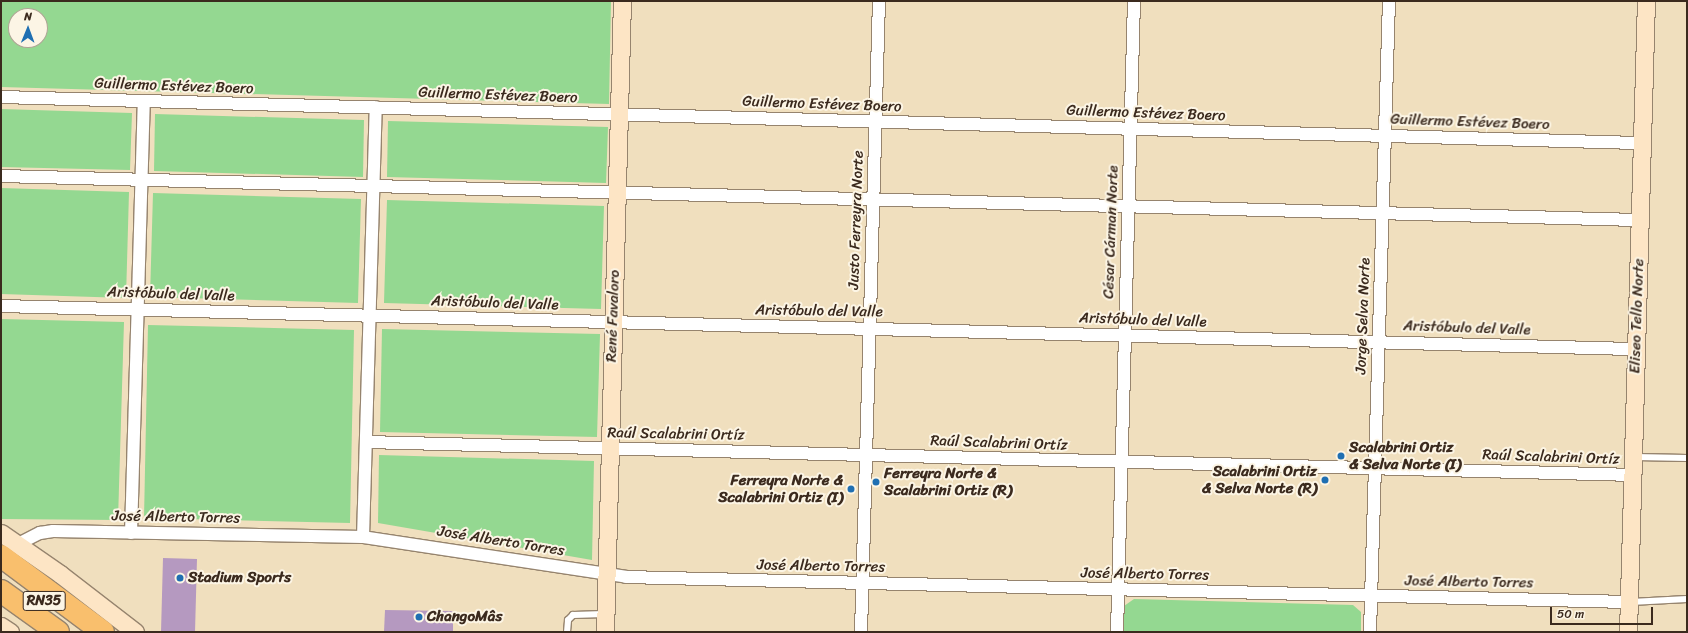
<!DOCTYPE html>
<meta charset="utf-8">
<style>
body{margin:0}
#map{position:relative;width:1688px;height:633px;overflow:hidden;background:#f0dfbe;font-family:Sriracha,sans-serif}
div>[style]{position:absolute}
.green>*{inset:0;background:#94d891}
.building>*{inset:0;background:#b599c0}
.roads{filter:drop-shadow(1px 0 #96846e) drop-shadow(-1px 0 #96846e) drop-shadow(0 1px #96846e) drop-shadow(0 -1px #96846e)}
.lane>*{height:6px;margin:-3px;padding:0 3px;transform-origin:3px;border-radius:3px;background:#fff}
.street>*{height:12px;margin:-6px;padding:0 6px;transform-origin:6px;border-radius:6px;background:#fff}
.secondary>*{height:17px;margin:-8.5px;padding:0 8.5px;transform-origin:8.5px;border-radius:8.5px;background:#fde5c5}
.highway>*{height:22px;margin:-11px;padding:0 11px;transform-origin:11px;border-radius:11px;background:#f9bf6d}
.dots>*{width:11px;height:11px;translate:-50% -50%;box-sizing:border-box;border:2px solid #fcf5e5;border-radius:50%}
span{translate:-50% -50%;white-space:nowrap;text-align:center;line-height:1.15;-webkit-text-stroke:4px #fcf5e5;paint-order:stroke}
.shield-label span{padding:1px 3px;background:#fcf5e5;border:1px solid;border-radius:3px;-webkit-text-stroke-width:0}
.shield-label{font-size:14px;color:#3b2a1e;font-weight:700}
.street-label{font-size:15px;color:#3b2a1e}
.poi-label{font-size:15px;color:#3b2a1e;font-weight:700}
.left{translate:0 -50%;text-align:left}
.right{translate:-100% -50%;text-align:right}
.frame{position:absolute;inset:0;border:2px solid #3b2a1e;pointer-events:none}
.north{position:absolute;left:8px;top:8px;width:40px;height:40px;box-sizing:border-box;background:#fcf5e5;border:1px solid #afa495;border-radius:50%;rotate:1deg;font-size:11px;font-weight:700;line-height:16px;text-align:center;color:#3b2a1e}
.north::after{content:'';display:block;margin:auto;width:14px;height:18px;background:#1f6fb2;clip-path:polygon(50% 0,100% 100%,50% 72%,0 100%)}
.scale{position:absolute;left:1550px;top:607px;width:103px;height:18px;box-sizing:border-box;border:2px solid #3b2a1e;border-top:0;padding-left:5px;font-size:12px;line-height:14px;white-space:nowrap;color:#3b2a1e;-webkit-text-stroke:3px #fcf5e5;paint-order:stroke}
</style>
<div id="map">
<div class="green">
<div style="clip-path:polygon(evenodd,1px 1px,611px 1px,609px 104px,1px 87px,1px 1px,16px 16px,40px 16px,40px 40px,16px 40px,16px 16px)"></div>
<div style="clip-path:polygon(1px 109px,132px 113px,130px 170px,1px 167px)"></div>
<div style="clip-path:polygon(155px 114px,364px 120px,363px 177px,154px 171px)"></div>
<div style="clip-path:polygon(388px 121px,608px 127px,606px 183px,387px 177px)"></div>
<div style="clip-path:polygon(1px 188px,129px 192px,126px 298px,1px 294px)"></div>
<div style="clip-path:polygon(153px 193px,361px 199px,358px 303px,150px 297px)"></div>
<div style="clip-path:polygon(387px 200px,604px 206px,601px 309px,384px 303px)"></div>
<div style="clip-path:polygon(1px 319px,124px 322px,118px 520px,1px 519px)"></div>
<div style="clip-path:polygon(148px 325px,354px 330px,350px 523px,144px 518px)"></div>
<div style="clip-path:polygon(382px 329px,600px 334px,597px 437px,380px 432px)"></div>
<div style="clip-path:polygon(379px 455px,594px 461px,592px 560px,378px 523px)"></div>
<div style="clip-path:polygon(1134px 599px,1353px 605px,1361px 612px,1361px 632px,1123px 632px,1124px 606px)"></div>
</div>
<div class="building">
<div style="clip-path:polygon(163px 558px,197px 559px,195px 632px,161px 632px)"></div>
<div style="clip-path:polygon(385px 610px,453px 611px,453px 632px,384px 632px)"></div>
</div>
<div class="roads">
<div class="lane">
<div style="left:1635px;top:457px;width:52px;rotate:1.1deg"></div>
<div style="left:1631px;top:602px;width:56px;rotate:-3.1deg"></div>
<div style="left:567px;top:632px;width:12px;rotate:-85deg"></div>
<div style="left:568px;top:620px;width:7px;rotate:-45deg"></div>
<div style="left:573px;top:615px;width:31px;rotate:-2deg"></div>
</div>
<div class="street">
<div style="left:1px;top:97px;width:1642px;rotate:1.61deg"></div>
<div style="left:1px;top:176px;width:1640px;rotate:1.54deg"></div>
<div style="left:1px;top:306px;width:1636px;rotate:1.51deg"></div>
<div style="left:366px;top:442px;width:1266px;rotate:1.49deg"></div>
<div style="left:131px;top:533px;width:432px;rotate:-88.3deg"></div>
<div style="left:363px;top:537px;width:430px;rotate:-88.3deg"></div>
<div style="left:18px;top:544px;width:25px;rotate:-27deg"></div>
<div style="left:40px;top:533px;width:13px;rotate:-9deg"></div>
<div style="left:53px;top:531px;width:310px;rotate:1.1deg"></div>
<div style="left:363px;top:537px;width:266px;rotate:8.6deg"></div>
<div style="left:626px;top:577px;width:1003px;rotate:1.43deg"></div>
<div style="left:861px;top:632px;width:631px;rotate:-88.37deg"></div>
<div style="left:1117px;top:632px;width:631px;rotate:-88.46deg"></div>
<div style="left:1370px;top:632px;width:631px;rotate:-88.28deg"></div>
</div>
<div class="secondary">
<div style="left:1px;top:533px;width:72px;rotate:34.8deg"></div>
<div style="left:60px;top:574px;width:95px;rotate:37.7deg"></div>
<div style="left:1px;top:626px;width:11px;rotate:34deg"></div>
<div style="left:605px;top:632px;width:631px;rotate:-88.46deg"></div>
<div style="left:1628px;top:632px;width:631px;rotate:-88.37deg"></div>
</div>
<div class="highway">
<div style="left:1px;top:556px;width:127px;rotate:36.7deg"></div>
<div style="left:1px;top:591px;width:70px;rotate:35.7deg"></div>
</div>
</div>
<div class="dots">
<div style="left:1341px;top:456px;background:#1f6fb2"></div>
<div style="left:1325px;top:480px;background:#1f6fb2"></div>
<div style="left:876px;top:482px;background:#1f6fb2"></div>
<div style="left:851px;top:489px;background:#1f6fb2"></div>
<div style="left:180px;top:578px;background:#1f6fb2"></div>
<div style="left:419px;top:617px;background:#1f6fb2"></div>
</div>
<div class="shield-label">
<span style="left:44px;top:601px">RN35</span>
</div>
<div class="street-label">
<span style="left:174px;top:86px;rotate:2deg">Guillermo Estévez Boero</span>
<span style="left:498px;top:95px;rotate:2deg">Guillermo Estévez Boero</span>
<span style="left:822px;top:104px;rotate:2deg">Guillermo Estévez Boero</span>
<span style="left:1146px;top:113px;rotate:2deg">Guillermo Estévez Boero</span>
<span style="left:1470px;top:122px;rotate:2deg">Guillermo Estévez Boero</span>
<span style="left:856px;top:220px;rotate:-88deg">Justo Ferreyra Norte</span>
<span style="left:1111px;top:232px;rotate:-88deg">César Cárman Norte</span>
<span style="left:171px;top:294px;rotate:2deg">Aristóbulo del Valle</span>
<span style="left:495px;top:303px;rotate:2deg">Aristóbulo del Valle</span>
<span style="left:819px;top:311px;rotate:1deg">Aristóbulo del Valle</span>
<span style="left:613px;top:316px;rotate:-88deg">René Favaloro</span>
<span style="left:1363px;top:316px;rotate:-88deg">Jorge Selva Norte</span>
<span style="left:1637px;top:316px;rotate:-88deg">Eliseo Tello Norte</span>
<span style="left:1143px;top:320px;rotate:2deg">Aristóbulo del Valle</span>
<span style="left:1467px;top:328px;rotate:2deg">Aristóbulo del Valle</span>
<span style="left:676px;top:434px;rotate:1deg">Raúl Scalabrini Ortíz</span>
<span style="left:999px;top:443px;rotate:2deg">Raúl Scalabrini Ortíz</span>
<span style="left:1551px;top:457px;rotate:2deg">Raúl Scalabrini Ortíz</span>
<span style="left:176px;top:517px;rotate:1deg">José Alberto Torres</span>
<span style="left:501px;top:541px;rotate:9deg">José Alberto Torres</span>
<span style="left:821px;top:566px;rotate:1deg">José Alberto Torres</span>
<span style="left:1145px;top:574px;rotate:1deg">José Alberto Torres</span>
<span style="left:1469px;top:582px;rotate:1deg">José Alberto Torres</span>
</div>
<div class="poi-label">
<span class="left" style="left:1349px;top:456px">Scalabrini Ortiz<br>&amp; Selva Norte (I)</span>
<span class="right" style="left:1317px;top:480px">Scalabrini Ortiz<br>&amp; Selva Norte (R)</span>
<span class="left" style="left:884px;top:482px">Ferreyra Norte &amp;<br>Scalabrini Ortiz (R)</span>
<span class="right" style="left:843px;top:489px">Ferreyra Norte &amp;<br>Scalabrini Ortiz (I)</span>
<span class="left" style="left:188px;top:578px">Stadium Sports</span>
<span class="left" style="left:427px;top:617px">ChangoMâs</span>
</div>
<div class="frame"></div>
<div class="north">N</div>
<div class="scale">50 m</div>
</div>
